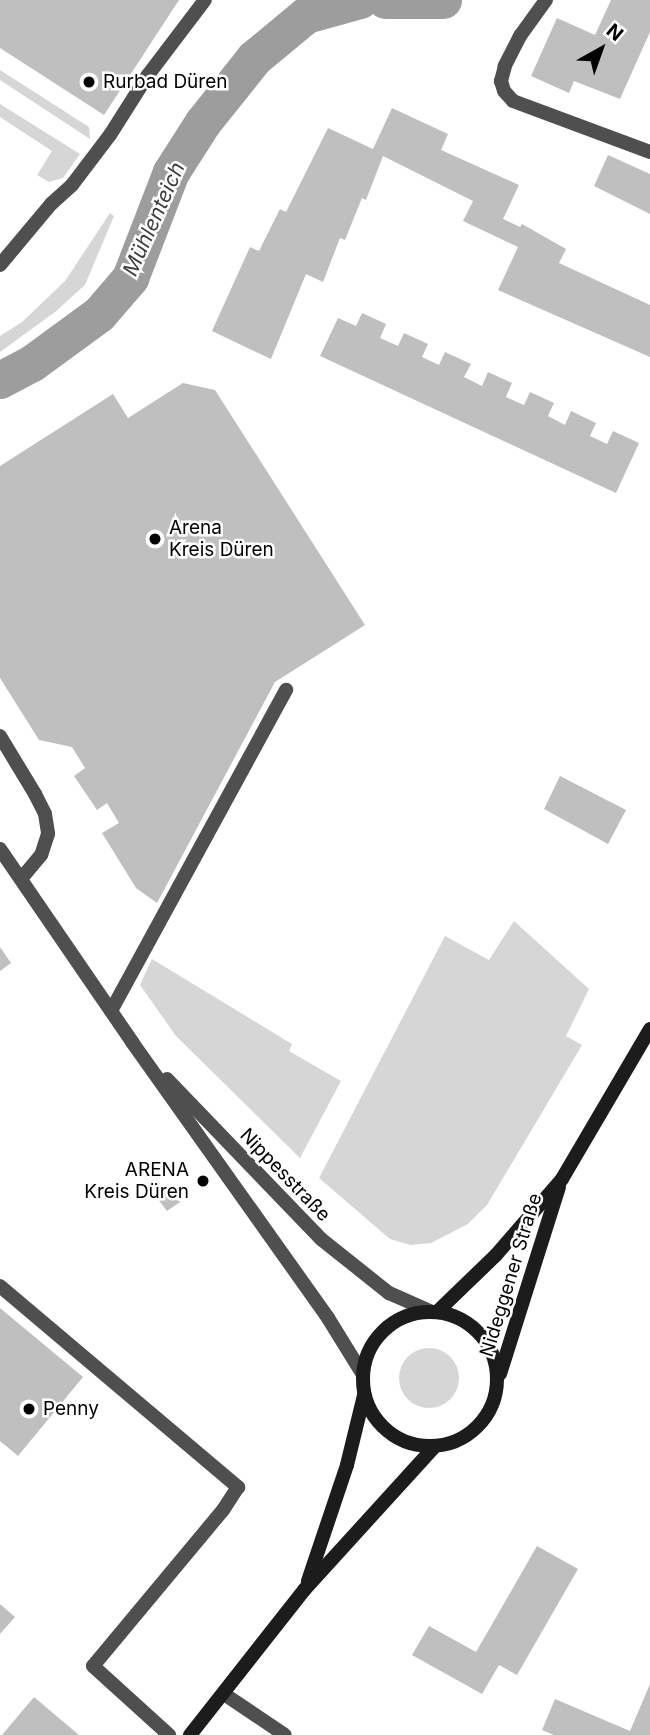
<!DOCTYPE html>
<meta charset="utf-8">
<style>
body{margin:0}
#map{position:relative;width:650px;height:1735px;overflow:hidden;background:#fff;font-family:Inter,sans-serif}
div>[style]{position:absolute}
.green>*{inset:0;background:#d6d6d6}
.round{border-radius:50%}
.canal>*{height:37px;margin:-18.5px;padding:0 18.5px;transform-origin:18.5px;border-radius:18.5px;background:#9d9d9d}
.building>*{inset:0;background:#bfbfbf}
.service>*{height:14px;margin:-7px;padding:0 7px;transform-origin:7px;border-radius:7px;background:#4f4f4f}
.minor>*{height:14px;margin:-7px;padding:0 7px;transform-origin:7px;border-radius:7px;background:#4f4f4f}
.tertiary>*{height:14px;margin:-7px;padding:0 7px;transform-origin:7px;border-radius:7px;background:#4f4f4f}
.secondary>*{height:14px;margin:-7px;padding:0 7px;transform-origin:7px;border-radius:7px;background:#1c1c1c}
.secondary>.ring{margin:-7px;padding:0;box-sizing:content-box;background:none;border:14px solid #1c1c1c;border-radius:50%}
.dots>*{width:19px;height:19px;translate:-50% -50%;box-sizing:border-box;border:4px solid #fff;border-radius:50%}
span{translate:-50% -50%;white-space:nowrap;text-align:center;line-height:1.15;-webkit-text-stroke:5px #fff;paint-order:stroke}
.poi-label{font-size:19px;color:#000}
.left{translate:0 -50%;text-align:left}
.right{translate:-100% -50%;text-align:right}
.street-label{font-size:19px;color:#000}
.water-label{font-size:21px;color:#3e3e3e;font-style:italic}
.north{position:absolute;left:566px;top:14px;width:70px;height:70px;-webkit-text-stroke:5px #fff;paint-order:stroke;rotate:40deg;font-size:19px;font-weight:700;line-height:28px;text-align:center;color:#000}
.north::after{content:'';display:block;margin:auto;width:24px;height:32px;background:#000;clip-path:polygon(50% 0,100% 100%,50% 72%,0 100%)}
</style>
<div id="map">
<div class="green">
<div style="clip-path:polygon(0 70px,89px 127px,90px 139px,0 80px)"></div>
<div style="clip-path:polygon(0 104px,80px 154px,63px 178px,49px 182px,37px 175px,52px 151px,0 117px)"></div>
<div style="clip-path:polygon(110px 213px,114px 216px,85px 285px,55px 312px,0 352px,0 336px,22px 322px,65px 281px)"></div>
<div style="clip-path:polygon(514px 921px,589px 989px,566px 1036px,582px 1045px,487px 1205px,468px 1224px,431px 1243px,410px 1245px,390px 1239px,319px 1178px,445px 936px,489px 960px)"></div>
<div style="clip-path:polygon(152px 959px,292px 1044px,289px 1051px,341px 1081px,300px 1158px,176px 1036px,140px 985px)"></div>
<div class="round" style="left:399px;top:1348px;width:60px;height:60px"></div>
</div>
<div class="canal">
<div style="left:385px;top:0;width:58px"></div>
<div style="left:0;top:380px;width:36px;rotate:-28deg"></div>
<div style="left:32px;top:363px;width:83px;rotate:-36.2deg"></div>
<div style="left:99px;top:314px;width:48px;rotate:-49.3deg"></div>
<div style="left:130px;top:278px;width:114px;rotate:-68.9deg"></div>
<div style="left:171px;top:172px;width:59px;rotate:-57.4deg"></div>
<div style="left:203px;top:122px;width:82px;rotate:-51.4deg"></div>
<div style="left:254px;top:58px;width:67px;rotate:-39.6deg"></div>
<div style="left:306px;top:15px;width:56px;rotate:-15.5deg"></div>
</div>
<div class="building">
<div style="clip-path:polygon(0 0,179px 0,104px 115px,0 48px)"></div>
<div style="clip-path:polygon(611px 0,650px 0,650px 32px,620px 99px,574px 81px,569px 93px,531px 76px,557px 18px,595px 35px)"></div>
<div style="clip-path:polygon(392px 108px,448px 134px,441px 150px,519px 185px,503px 219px,520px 227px,522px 224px,566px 249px,559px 263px,650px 305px,650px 357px,498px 290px,518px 247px,463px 221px,473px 201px,383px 156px,366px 200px,362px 198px,345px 240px,340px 238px,323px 282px,306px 274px,271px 359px,212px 331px,250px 247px,259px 251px,280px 209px,286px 212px,328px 128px,373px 149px)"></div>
<div style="clip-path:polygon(608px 155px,650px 174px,650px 214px,594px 186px)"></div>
<div style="clip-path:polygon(362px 313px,386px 324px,380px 338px,398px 346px,404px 333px,428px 344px,422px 357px,439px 365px,445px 352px,471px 364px,464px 377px,482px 386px,488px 372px,512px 383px,506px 397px,524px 405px,530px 392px,554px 403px,548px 416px,565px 425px,571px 411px,596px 423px,590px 436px,607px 444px,613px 431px,639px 443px,616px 493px,320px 356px,338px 318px,356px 326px)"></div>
<div style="clip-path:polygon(183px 383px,215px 390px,365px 625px,275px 682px,157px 903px,136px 888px,102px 833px,119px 823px,107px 803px,97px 810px,74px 776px,85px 768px,72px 747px,39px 740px,0 678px,0 466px,113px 394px,128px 418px)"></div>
<div style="clip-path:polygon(560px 776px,626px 810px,608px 844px,544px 809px)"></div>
<div style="clip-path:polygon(0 947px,11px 963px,0 971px)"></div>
<div style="clip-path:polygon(170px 1189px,180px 1202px,167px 1211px,157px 1198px)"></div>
<div style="clip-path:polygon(0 1308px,83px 1377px,18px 1456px,0 1441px)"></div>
<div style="clip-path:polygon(537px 1546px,578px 1569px,517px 1675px,499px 1665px,482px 1694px,412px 1655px,429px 1626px,476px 1652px)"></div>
<div style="clip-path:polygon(0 1604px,15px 1617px,0 1634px)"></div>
<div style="clip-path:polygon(650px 1684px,650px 1735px,554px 1735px,542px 1730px,555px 1699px,630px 1731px)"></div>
<div style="clip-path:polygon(34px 1697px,79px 1735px,2px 1735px)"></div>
</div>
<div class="service">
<div style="left:546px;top:0;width:44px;rotate:125.8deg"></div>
<div style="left:520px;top:36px;width:34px;rotate:117deg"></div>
<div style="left:505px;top:66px;width:16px;rotate:105deg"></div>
<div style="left:501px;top:81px;width:10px;rotate:73deg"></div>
<div style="left:504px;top:91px;width:13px;rotate:48deg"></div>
<div style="left:513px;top:101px;width:146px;rotate:20.4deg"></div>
<div style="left:0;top:265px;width:80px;rotate:-50.1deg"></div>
<div style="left:51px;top:204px;width:28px;rotate:-42deg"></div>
<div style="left:72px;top:185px;width:63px;rotate:-52.8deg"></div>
<div style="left:110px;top:135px;width:71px;rotate:-57.7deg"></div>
<div style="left:148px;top:75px;width:94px;rotate:-52.8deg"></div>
<div style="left:0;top:736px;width:68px;rotate:58.9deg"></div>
<div style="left:35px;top:794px;width:22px;rotate:63deg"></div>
<div style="left:45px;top:814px;width:20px;rotate:81deg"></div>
<div style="left:48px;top:834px;width:22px;rotate:108deg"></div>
<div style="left:41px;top:855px;width:31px;rotate:130deg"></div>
<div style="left:111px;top:1011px;width:366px;rotate:-61.4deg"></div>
<div style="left:0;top:1286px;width:312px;rotate:40.2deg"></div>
<div style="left:238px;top:1487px;width:27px;rotate:123deg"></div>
<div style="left:223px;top:1510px;width:203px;rotate:129.8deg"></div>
<div style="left:93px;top:1666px;width:103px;rotate:42.2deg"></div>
</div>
<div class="minor">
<div style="left:224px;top:1694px;width:73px;rotate:33.9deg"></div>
</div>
<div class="tertiary">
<div style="left:0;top:849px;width:234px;rotate:55.6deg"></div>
<div style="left:132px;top:1042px;width:339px;rotate:54.6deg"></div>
<div style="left:328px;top:1318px;width:65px;rotate:58.3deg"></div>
<div style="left:167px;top:1079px;width:222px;rotate:46.1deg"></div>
<div style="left:321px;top:1239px;width:87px;rotate:38.5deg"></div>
<div style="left:389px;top:1293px;width:45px;rotate:23.7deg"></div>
</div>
<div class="secondary">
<div style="left:438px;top:1311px;width:81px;rotate:-44deg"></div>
<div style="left:496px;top:1255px;width:101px;rotate:-49deg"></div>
<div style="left:562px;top:1179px;width:174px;rotate:-59.6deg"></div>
<div class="ring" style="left:363px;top:1312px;width:120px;height:120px"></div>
<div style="left:500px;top:1374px;width:196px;rotate:-72.5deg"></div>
<div style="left:308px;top:1581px;width:122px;rotate:-71.4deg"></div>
<div style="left:347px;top:1465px;width:72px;rotate:-76.3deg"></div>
<div style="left:190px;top:1735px;width:186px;rotate:-51.8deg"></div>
<div style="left:305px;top:1589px;width:192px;rotate:-47.7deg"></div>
</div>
<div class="dots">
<div style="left:89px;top:82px;background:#000"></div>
<div style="left:155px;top:539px;background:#000"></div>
<div style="left:203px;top:1181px;background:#000"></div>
<div style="left:29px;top:1409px;background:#000"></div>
</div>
<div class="poi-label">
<span class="left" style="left:103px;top:82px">Rurbad Düren</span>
<span class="left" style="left:169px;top:539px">Arena<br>Kreis Düren</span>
<span class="right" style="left:189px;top:1181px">ARENA<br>Kreis Düren</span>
<span class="left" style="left:43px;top:1409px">Penny</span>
</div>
<div class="street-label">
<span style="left:285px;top:1175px;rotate:46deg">Nippesstraße</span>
<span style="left:511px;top:1275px;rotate:-73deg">Nideggener Straße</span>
</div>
<div class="water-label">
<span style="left:154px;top:219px;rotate:-66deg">Mühlenteich</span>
</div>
<div class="north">N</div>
</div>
